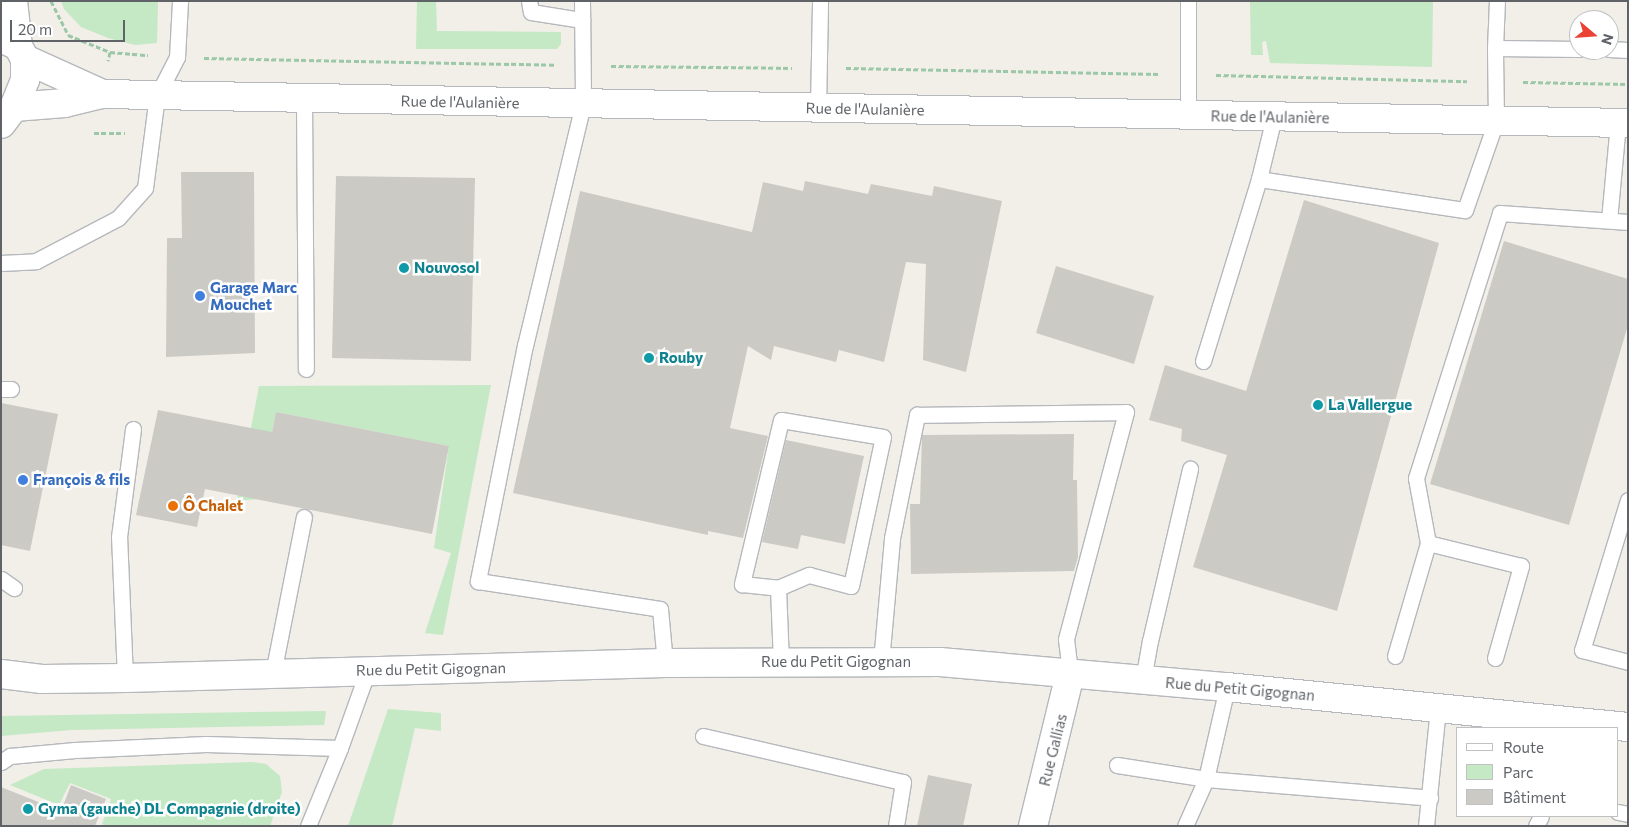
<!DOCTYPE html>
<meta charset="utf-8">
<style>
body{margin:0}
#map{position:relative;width:1629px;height:827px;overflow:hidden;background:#f1efe8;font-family:Commissioner,sans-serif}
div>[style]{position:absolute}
.green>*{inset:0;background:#c5e8c5}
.building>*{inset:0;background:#cccac5}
.path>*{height:3px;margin-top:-1.5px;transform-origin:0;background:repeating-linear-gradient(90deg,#9cc7a9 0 5px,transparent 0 7.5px)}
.roads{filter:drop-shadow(1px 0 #b5b8bc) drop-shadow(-1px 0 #b5b8bc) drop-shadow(0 1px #b5b8bc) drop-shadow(0 -1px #b5b8bc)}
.lane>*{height:15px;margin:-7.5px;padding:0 7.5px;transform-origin:7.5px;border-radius:7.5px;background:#fff}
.street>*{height:28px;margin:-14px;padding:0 14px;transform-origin:14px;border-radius:14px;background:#fff}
.dots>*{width:14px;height:14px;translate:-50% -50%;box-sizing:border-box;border:2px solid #fff;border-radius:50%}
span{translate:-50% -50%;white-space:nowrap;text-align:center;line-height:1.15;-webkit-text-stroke:5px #fff;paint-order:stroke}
.street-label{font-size:15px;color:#5f6368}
.culture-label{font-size:15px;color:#0d838f;font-weight:700}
.left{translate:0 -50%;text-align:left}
.shop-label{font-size:15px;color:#366cbe;font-weight:700}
.food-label{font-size:15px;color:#c56008;font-weight:700}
.frame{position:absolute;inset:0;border:2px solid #5f6368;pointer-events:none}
.legend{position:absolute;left:1456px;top:727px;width:162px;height:90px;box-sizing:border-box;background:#fff;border:1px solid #bfc1c3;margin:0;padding:6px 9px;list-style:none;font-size:15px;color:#5f6368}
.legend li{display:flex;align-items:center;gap:10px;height:25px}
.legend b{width:25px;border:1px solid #bfc1c3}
.north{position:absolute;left:1569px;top:10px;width:50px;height:50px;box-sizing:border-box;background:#fff;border:1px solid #bfc1c3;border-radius:50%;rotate:108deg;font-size:14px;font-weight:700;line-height:20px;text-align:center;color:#5f6368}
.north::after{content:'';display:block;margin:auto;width:18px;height:22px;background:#ea4335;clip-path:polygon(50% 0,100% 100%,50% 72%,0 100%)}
.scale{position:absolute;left:10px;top:20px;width:115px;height:22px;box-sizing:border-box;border:2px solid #5f6368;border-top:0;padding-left:6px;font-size:15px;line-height:18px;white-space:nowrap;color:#5f6368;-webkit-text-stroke:4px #fff;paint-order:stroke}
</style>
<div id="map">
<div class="green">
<div style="clip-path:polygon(61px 1px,158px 1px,157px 43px,135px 45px,108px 38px,81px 27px,64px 9px)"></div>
<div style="clip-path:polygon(417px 1px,436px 1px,437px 31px,561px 32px,561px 44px,557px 49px,416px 49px)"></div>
<div style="clip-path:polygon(1250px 1px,1433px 1px,1432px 67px,1270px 63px,1266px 41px,1262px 42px,1263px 55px,1251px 55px)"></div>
<div style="clip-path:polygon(491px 385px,443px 635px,425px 633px,451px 553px,434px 548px,449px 446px,276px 412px,258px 499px,237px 501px,259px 386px)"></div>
<div style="clip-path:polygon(388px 709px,441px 713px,441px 731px,415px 728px,392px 826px,348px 826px)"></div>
<div style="clip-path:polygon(326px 711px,324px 725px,72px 730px,1px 736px,1px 716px)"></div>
<div style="clip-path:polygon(252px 762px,266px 764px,280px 776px,282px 792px,270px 826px,107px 826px,102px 824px,111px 799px,70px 783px,59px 805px,10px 785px,44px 769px)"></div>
</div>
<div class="building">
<div style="clip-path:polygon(181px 172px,254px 172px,255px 353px,166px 357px,167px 238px,182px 238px)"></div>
<div style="clip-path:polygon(336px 176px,475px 178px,471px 361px,332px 358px)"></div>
<div style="clip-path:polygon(805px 181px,868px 194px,871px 184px,932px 196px,934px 186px,1002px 201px,966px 372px,923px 360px,926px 264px,906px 262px,884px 362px,839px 350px,836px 362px,774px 346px,771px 360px,748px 346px,730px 428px,768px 436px,743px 538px,708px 531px,708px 535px,513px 493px,580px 191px,752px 232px,763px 182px,803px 191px)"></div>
<div style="clip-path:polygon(1304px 200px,1439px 243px,1337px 611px,1193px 567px,1227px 455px,1181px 441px,1182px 429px,1149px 420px,1165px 365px,1246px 391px)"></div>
<div style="clip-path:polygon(1504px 241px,1628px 279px,1628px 325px,1569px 525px,1430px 484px)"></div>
<div style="clip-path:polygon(1056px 266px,1154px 296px,1134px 364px,1036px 333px)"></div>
<div style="clip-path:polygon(1px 403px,58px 414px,30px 551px,1px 545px)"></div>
<div style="clip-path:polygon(158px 410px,272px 432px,276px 412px,449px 446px,432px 534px,205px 489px,197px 527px,136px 515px)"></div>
<div style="clip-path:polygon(1074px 434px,1073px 480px,1077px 480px,1078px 557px,1074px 571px,911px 574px,910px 504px,920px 504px,922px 435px)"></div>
<div style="clip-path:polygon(786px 440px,864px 456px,845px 544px,801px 535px,798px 549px,762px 542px)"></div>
<div style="clip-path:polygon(928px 775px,972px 784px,963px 826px,917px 826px)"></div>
<div style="clip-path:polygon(71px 785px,106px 799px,95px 826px,1px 826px,1px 787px,61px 811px)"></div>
</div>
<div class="path">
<div style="left:51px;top:1px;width:38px;rotate:63deg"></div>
<div style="left:68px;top:35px;width:45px;rotate:22deg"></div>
<div style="left:110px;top:52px;width:9px;rotate:103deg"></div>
<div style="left:110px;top:52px;width:38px;rotate:5deg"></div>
<div style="left:204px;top:58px;width:351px;rotate:1.1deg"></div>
<div style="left:611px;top:66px;width:181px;rotate:0.6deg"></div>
<div style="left:846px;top:68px;width:314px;rotate:1.1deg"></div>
<div style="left:1216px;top:75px;width:251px;rotate:1.4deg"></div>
<div style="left:1523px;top:82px;width:105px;rotate:1.1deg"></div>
<div style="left:94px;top:133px;width:31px"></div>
</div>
<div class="roads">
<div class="lane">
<div style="left:529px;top:1px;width:11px;rotate:80deg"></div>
<div style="left:531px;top:12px;width:52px;rotate:8.9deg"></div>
<div style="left:582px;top:1px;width:103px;rotate:89.4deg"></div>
<div style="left:583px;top:104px;width:248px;rotate:103.5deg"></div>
<div style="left:525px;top:345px;width:241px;rotate:101.3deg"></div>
<div style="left:478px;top:581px;width:184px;rotate:8.7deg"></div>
<div style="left:660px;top:609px;width:54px;rotate:84.7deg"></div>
<div style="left:1495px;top:48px;width:84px;rotate:0.7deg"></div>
<div style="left:1609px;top:49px;width:19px;rotate:3deg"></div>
<div style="left:304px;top:99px;width:270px;rotate:89.6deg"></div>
<div style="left:818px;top:108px;width:107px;rotate:-88.9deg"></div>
<div style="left:1188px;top:115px;width:114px;rotate:-90deg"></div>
<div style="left:1259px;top:179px;width:208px;rotate:8.6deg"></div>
<div style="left:1465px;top:210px;width:94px;rotate:-70.8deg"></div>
<div style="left:1496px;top:121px;width:73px;rotate:-90.8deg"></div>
<div style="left:1495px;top:48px;width:47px;rotate:-87.6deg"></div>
<div style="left:1609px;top:220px;width:97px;rotate:-84.7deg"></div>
<div style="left:1px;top:263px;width:35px;rotate:-3deg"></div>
<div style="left:36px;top:261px;width:93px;rotate:-27.7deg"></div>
<div style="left:118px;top:218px;width:40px;rotate:-48deg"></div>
<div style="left:145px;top:188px;width:93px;rotate:-82.6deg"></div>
<div style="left:157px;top:96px;width:44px;rotate:-62.9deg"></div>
<div style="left:177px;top:57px;width:56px;rotate:-86.9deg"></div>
<div style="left:1203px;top:361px;width:190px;rotate:-72.9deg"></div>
<div style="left:1259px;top:179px;width:64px;rotate:-76.4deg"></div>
<div style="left:1px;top:389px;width:10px"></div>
<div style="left:1628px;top:500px;width:157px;rotate:107deg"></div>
<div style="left:1582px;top:650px;width:48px;rotate:14.6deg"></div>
<div style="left:1px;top:579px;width:16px;rotate:35deg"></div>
<div style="left:778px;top:588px;width:34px;rotate:-23deg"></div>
<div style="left:809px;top:575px;width:43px;rotate:14.7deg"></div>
<div style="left:851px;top:586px;width:152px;rotate:-77.9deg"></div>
<div style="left:883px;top:437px;width:103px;rotate:-170.5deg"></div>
<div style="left:781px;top:420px;width:169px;rotate:103.4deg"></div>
<div style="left:742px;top:584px;width:36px;rotate:6deg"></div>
<div style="left:778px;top:588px;width:75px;rotate:87.7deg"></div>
<div style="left:1395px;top:656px;width:118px;rotate:-73.7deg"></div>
<div style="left:1495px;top:658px;width:96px;rotate:-74.2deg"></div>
<div style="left:1521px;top:566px;width:96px;rotate:-166.1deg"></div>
<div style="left:1428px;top:543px;width:66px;rotate:-100.5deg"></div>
<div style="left:1416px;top:478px;width:278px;rotate:-72.4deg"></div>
<div style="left:1500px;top:213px;width:128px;rotate:4deg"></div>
<div style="left:881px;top:662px;width:124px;rotate:-84.9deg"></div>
<div style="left:892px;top:538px;width:126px;rotate:-78.5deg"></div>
<div style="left:917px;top:415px;width:209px;rotate:-0.8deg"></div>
<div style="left:1126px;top:412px;width:235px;rotate:104.8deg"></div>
<div style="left:1066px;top:639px;width:35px;rotate:83deg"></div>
<div style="left:273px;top:673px;width:159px;rotate:-78.8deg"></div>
<div style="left:125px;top:678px;width:141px;rotate:-92.4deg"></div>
<div style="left:119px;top:537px;width:109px;rotate:-82.6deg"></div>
<div style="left:1143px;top:680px;width:40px;rotate:-80deg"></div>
<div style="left:1150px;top:641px;width:177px;rotate:-76.9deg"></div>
<div style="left:703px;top:736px;width:205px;rotate:13deg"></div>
<div style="left:903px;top:782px;width:45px;rotate:99deg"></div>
<div style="left:1px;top:762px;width:11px;rotate:-34deg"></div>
<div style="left:10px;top:756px;width:65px;rotate:-5.3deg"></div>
<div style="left:75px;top:750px;width:131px;rotate:-2.6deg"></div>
<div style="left:206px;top:744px;width:134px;rotate:1.7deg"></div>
<div style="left:340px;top:748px;width:83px;rotate:-70.3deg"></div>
<div style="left:1117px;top:765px;width:90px;rotate:8.9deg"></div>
<div style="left:1206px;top:779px;width:225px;rotate:4.8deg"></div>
<div style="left:1618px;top:812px;width:10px;rotate:11deg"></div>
<div style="left:308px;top:826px;width:84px;rotate:-67.7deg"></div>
<div style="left:1185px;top:826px;width:51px;rotate:-65.9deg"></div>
<div style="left:1206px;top:779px;width:94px;rotate:-77.1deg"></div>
<div style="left:1426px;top:826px;width:120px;rotate:-84.2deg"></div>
<div style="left:1536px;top:826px;width:11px;rotate:-63deg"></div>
</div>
<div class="street">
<div style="left:13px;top:1px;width:45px;rotate:83.7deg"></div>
<div style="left:1px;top:38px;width:19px;rotate:25deg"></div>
<div style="left:18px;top:46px;width:15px;rotate:62deg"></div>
<div style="left:25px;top:59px;width:21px;rotate:90deg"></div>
<div style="left:25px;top:80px;width:29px;rotate:112deg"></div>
<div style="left:14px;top:107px;width:21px;rotate:127deg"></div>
<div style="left:25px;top:59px;width:85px;rotate:24.4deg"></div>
<div style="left:14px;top:107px;width:51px;rotate:-4.5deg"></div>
<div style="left:65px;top:103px;width:38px;rotate:-14deg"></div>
<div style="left:102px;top:94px;width:1526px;rotate:1.09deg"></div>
<div style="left:1px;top:674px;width:41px;rotate:7deg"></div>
<div style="left:42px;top:679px;width:83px;rotate:-0.7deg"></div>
<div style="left:125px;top:678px;width:540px;rotate:-1.59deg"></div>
<div style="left:665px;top:663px;width:275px;rotate:-0.2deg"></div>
<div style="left:940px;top:662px;width:288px;rotate:5deg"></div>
<div style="left:1227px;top:687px;width:403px;rotate:5.7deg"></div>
<div style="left:1033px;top:826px;width:156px;rotate:-76.3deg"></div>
</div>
</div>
<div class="dots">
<div style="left:404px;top:268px;background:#0f9aa8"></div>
<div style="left:200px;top:296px;background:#3f7fe0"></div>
<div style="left:649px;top:358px;background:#0f9aa8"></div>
<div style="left:1318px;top:405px;background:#0f9aa8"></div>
<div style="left:23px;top:480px;background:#3f7fe0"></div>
<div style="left:173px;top:506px;background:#e8710a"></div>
<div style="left:28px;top:809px;background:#0f9aa8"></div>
</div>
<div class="street-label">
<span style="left:460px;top:102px;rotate:1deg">Rue de l'Aulanière</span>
<span style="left:865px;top:109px;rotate:1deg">Rue de l'Aulanière</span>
<span style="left:1270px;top:117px;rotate:1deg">Rue de l'Aulanière</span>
<span style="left:836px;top:662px">Rue du Petit Gigognan</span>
<span style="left:431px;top:669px;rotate:-1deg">Rue du Petit Gigognan</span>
<span style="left:1240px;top:689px;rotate:5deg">Rue du Petit Gigognan</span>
<span style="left:1053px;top:750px;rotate:-76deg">Rue Gallias</span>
</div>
<div class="culture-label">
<span class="left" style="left:414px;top:268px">Nouvosol</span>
<span class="left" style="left:659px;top:358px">Rouby</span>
<span class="left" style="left:1328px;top:405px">La Vallergue</span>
<span class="left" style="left:38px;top:809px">Gyma (gauche) DL Compagnie (droite)</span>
</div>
<div class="shop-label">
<span class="left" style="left:210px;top:296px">Garage Marc<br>Mouchet</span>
<span class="left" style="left:33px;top:480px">François &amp; fils</span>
</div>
<div class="food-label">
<span class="left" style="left:183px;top:506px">Ô Chalet</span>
</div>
<div class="frame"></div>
<ul class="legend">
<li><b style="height:6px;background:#fff"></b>Route</li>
<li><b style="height:14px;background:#c5e8c5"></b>Parc</li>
<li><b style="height:14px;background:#cccac5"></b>Bâtiment</li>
</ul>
<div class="north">N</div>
<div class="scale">20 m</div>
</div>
